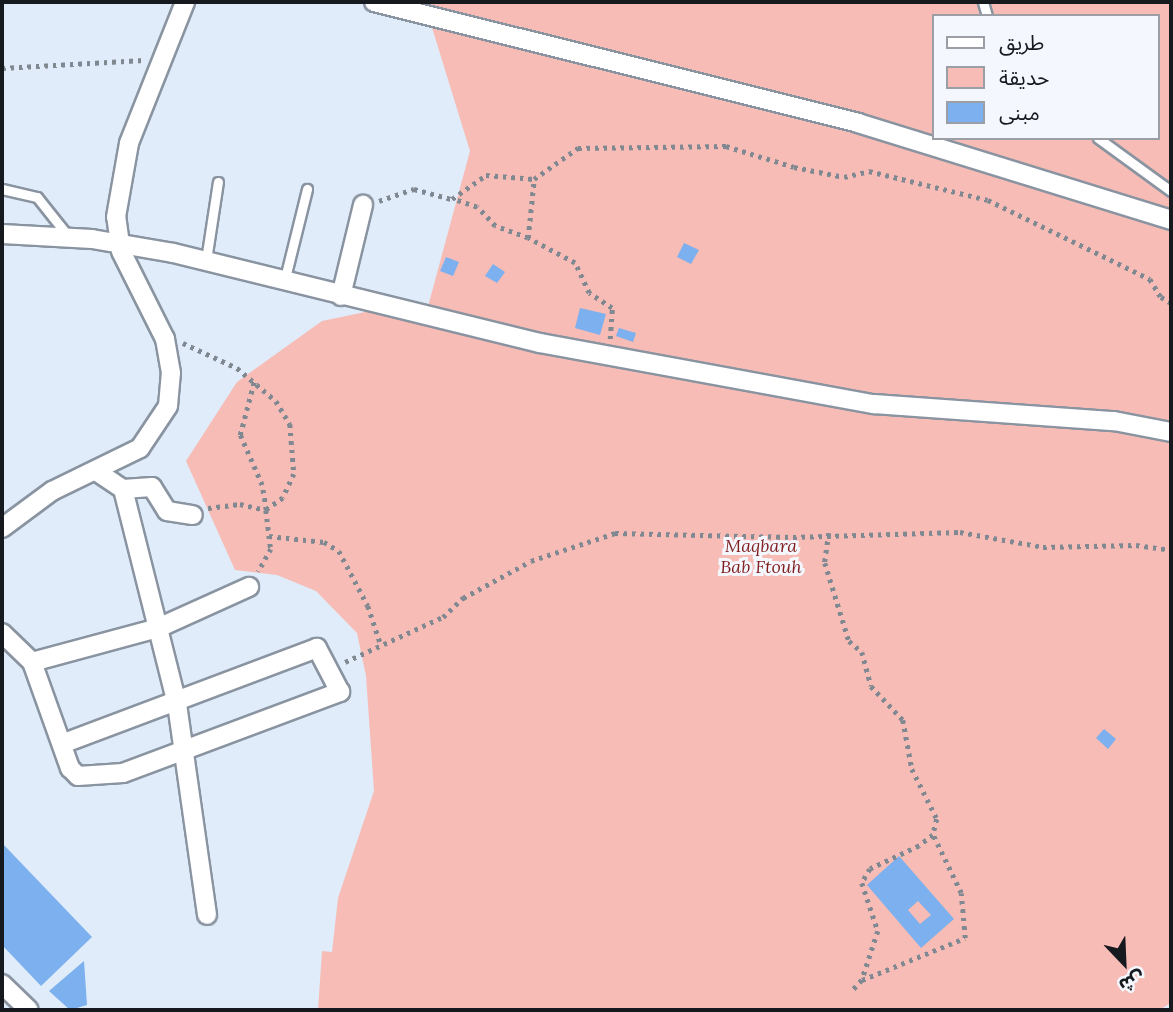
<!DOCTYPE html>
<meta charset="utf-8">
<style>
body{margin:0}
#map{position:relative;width:1173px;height:1012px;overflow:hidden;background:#e0ecf9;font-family:Lora,"Noto Sans Arabic",serif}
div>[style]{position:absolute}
.green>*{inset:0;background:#f6bcb5}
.building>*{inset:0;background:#7cb0ee}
.path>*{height:4.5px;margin-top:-2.25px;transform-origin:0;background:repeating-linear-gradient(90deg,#808891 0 3.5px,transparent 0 8.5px)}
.roads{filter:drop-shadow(2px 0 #8a94a1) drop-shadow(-2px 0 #8a94a1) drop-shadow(0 2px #8a94a1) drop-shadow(0 -2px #8a94a1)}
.service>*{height:9px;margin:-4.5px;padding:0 4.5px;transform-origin:4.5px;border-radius:4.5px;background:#fff}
.minor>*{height:18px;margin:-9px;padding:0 9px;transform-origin:9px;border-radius:9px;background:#fff}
span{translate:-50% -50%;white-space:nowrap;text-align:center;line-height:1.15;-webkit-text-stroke:6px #f4f8fe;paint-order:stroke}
.park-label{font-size:18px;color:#821e1e;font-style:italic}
.frame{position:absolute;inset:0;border:4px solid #161a1f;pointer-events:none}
.legend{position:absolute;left:932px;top:14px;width:228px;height:126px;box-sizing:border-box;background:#f4f8fe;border:2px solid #9b9fa5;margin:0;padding:9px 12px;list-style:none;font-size:21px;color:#161a1f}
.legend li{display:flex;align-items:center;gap:14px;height:35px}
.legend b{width:35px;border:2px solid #9b9fa5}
.north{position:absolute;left:1089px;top:928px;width:70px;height:70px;-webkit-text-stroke:5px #f4f8fe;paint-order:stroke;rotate:157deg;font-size:19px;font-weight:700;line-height:28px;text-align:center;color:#161a1f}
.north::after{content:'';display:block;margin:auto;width:24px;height:32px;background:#161a1f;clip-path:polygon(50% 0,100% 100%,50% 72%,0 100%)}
</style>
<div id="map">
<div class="green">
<div style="clip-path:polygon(evenodd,416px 2px,1171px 2px,1171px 1003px,1159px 1010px,318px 1010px,322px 951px,332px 952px,338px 898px,374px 791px,366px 676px,357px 633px,316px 591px,277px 575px,235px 570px,186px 461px,237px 382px,322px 321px,370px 311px,423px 325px,470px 151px,425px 5px,416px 2px,933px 16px,1157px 16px,1157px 138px,933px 138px,933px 16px)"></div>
</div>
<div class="building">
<div style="clip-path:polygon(684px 243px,699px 250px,691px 264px,677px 257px)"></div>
<div style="clip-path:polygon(446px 257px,459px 262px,453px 276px,440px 271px)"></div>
<div style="clip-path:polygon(493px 264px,505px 272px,497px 283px,485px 276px)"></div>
<div style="clip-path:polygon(580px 308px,606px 314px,600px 335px,575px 328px)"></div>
<div style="clip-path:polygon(619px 328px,636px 333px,633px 342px,616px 336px)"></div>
<div style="clip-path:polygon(1104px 729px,1116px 739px,1108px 749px,1096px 738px)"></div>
<div style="clip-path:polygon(2px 843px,92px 937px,41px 986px,2px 945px)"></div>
<div style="clip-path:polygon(evenodd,899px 856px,954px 919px,921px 948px,867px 885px,899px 856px,918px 901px,931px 915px,920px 924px,908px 910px,918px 901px)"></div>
<div style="clip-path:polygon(84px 961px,87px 1005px,70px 1010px,49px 991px)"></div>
</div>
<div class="path">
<div style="left:2px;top:68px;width:142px;rotate:-3.2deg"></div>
<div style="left:379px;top:201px;width:37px;rotate:-19deg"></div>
<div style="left:414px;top:189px;width:39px;rotate:15deg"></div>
<div style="left:528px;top:238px;width:35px;rotate:-160deg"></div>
<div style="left:495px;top:226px;width:26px;rotate:-133deg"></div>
<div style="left:477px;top:207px;width:26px;rotate:-162deg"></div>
<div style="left:452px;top:199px;width:42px;rotate:-35.2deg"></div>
<div style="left:486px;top:175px;width:48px;rotate:4.8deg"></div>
<div style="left:610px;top:339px;width:31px;rotate:-86deg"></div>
<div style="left:612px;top:308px;width:27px;rotate:-147deg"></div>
<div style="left:589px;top:293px;width:33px;rotate:-115deg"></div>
<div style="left:575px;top:263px;width:53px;rotate:-152deg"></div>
<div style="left:528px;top:238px;width:59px;rotate:-84.2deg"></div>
<div style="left:534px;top:179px;width:54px;rotate:-35.2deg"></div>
<div style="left:578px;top:148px;width:148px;rotate:-0.8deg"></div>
<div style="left:726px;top:146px;width:71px;rotate:17.2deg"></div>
<div style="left:794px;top:167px;width:51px;rotate:11.3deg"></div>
<div style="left:844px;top:177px;width:26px;rotate:-13deg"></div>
<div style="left:869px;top:171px;width:122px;rotate:13.7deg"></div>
<div style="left:988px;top:200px;width:180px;rotate:26deg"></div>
<div style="left:1150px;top:279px;width:21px;rotate:59deg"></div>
<div style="left:1161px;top:297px;width:12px;rotate:31deg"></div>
<div style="left:183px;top:343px;width:60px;rotate:24.8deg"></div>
<div style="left:237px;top:368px;width:51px;rotate:40.2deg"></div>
<div style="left:276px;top:401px;width:27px;rotate:59deg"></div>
<div style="left:290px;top:424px;width:50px;rotate:85.4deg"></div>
<div style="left:294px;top:474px;width:26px;rotate:115deg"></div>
<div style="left:283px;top:498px;width:21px;rotate:145deg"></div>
<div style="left:266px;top:510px;width:25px;rotate:-99deg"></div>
<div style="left:262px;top:485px;width:55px;rotate:-113.7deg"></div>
<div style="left:240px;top:435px;width:55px;rotate:-75.2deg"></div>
<div style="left:208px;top:508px;width:32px;rotate:-7deg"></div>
<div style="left:240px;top:504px;width:27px;rotate:13deg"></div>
<div style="left:266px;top:510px;width:39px;rotate:83deg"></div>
<div style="left:271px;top:549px;width:26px;rotate:119deg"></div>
<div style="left:829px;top:533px;width:30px;rotate:98deg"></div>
<div style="left:825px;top:563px;width:82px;rotate:72.9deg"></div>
<div style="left:849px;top:641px;width:17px;rotate:40deg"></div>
<div style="left:862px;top:652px;width:35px;rotate:75deg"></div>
<div style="left:871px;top:686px;width:47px;rotate:46.7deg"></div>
<div style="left:903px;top:720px;width:50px;rotate:79.6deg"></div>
<div style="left:912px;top:769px;width:56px;rotate:63.4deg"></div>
<div style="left:937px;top:819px;width:16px;rotate:104deg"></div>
<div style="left:933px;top:835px;width:18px;rotate:142deg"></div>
<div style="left:919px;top:846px;width:54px;rotate:154.9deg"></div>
<div style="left:870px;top:869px;width:16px;rotate:120deg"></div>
<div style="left:862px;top:883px;width:51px;rotate:71.6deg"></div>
<div style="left:878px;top:931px;width:52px;rotate:108.1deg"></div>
<div style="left:862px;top:980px;width:15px;rotate:132deg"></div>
<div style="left:269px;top:536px;width:55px;rotate:6.2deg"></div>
<div style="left:324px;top:542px;width:17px;rotate:31deg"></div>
<div style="left:339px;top:551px;width:62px;rotate:62.2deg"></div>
<div style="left:368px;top:606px;width:41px;rotate:71.6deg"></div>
<div style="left:345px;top:662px;width:108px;rotate:-24.7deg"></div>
<div style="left:443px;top:617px;width:28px;rotate:-44deg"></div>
<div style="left:463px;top:598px;width:77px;rotate:-28.6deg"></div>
<div style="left:531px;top:561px;width:89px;rotate:-18.4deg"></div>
<div style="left:615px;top:533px;width:178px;rotate:1.3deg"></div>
<div style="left:793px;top:537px;width:167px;rotate:-1.7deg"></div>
<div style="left:960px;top:532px;width:84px;rotate:10.2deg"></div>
<div style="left:1043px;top:547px;width:93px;rotate:-1.2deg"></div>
<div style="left:1136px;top:545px;width:35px;rotate:8deg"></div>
<div style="left:862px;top:980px;width:111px;rotate:-22.2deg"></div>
<div style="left:965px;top:938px;width:45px;rotate:-95.1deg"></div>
<div style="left:961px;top:893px;width:64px;rotate:-115.8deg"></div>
</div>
<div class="roads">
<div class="service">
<div style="left:983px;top:2px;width:15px;rotate:74deg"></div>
<div style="left:1098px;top:138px;width:90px;rotate:36deg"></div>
<div style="left:2px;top:189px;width:36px;rotate:13deg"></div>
<div style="left:37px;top:197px;width:50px;rotate:51.5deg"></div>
<div style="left:206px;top:260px;width:79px;rotate:-81.3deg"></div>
<div style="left:284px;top:282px;width:96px;rotate:-76.1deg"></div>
</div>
<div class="minor">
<div style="left:374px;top:2px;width:499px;rotate:14deg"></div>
<div style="left:858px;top:123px;width:328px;rotate:17.2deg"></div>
<div style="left:2px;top:234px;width:90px;rotate:3.2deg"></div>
<div style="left:92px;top:239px;width:82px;rotate:9.8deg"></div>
<div style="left:173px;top:253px;width:378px;rotate:13.8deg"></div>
<div style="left:540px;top:343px;width:340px;rotate:10.4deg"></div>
<div style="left:874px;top:404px;width:241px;rotate:4.1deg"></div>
<div style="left:1114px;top:421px;width:58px;rotate:10.9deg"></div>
<div style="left:341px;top:296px;width:94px;rotate:-76.4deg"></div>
<div style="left:96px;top:471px;width:32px;rotate:34deg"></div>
<div style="left:123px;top:489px;width:29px;rotate:-4deg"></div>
<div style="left:152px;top:487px;width:28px;rotate:58deg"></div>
<div style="left:167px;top:511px;width:26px;rotate:9deg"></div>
<div style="left:123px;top:489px;width:222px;rotate:75.9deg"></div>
<div style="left:177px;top:704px;width:213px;rotate:81.9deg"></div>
<div style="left:2px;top:528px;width:62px;rotate:-36.5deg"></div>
<div style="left:52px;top:491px;width:98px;rotate:-26deg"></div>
<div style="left:140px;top:448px;width:50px;rotate:-56.3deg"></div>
<div style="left:168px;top:406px;width:33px;rotate:-85deg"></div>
<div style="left:171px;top:373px;width:35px;rotate:-100deg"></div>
<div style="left:165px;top:339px;width:98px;rotate:-116.6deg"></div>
<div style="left:121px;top:251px;width:34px;rotate:-98deg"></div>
<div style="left:116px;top:217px;width:75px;rotate:-80deg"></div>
<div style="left:129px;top:143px;width:152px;rotate:-68.3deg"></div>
<div style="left:2px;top:633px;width:42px;rotate:44deg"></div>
<div style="left:32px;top:662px;width:113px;rotate:70.3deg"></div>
<div style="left:70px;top:768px;width:11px;rotate:45deg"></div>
<div style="left:78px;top:776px;width:45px;rotate:-3.8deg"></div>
<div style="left:123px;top:773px;width:232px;rotate:-20.5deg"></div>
<div style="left:340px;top:692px;width:50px;rotate:-117.6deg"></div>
<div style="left:317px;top:648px;width:270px;rotate:159.4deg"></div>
<div style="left:32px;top:662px;width:131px;rotate:-15.1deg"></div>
<div style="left:158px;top:628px;width:100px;rotate:-24.3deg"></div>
<div style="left:2px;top:984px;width:37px;rotate:44deg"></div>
</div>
</div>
<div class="park-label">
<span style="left:761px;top:557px">Maqbara<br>Bab Ftouh</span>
</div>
<div class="frame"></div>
<ul class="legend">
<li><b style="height:9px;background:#fff"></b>طريق</li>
<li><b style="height:19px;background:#f6bcb5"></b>حديقة</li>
<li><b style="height:19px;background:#7cb0ee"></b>مبنى</li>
</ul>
<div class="north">ش</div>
</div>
